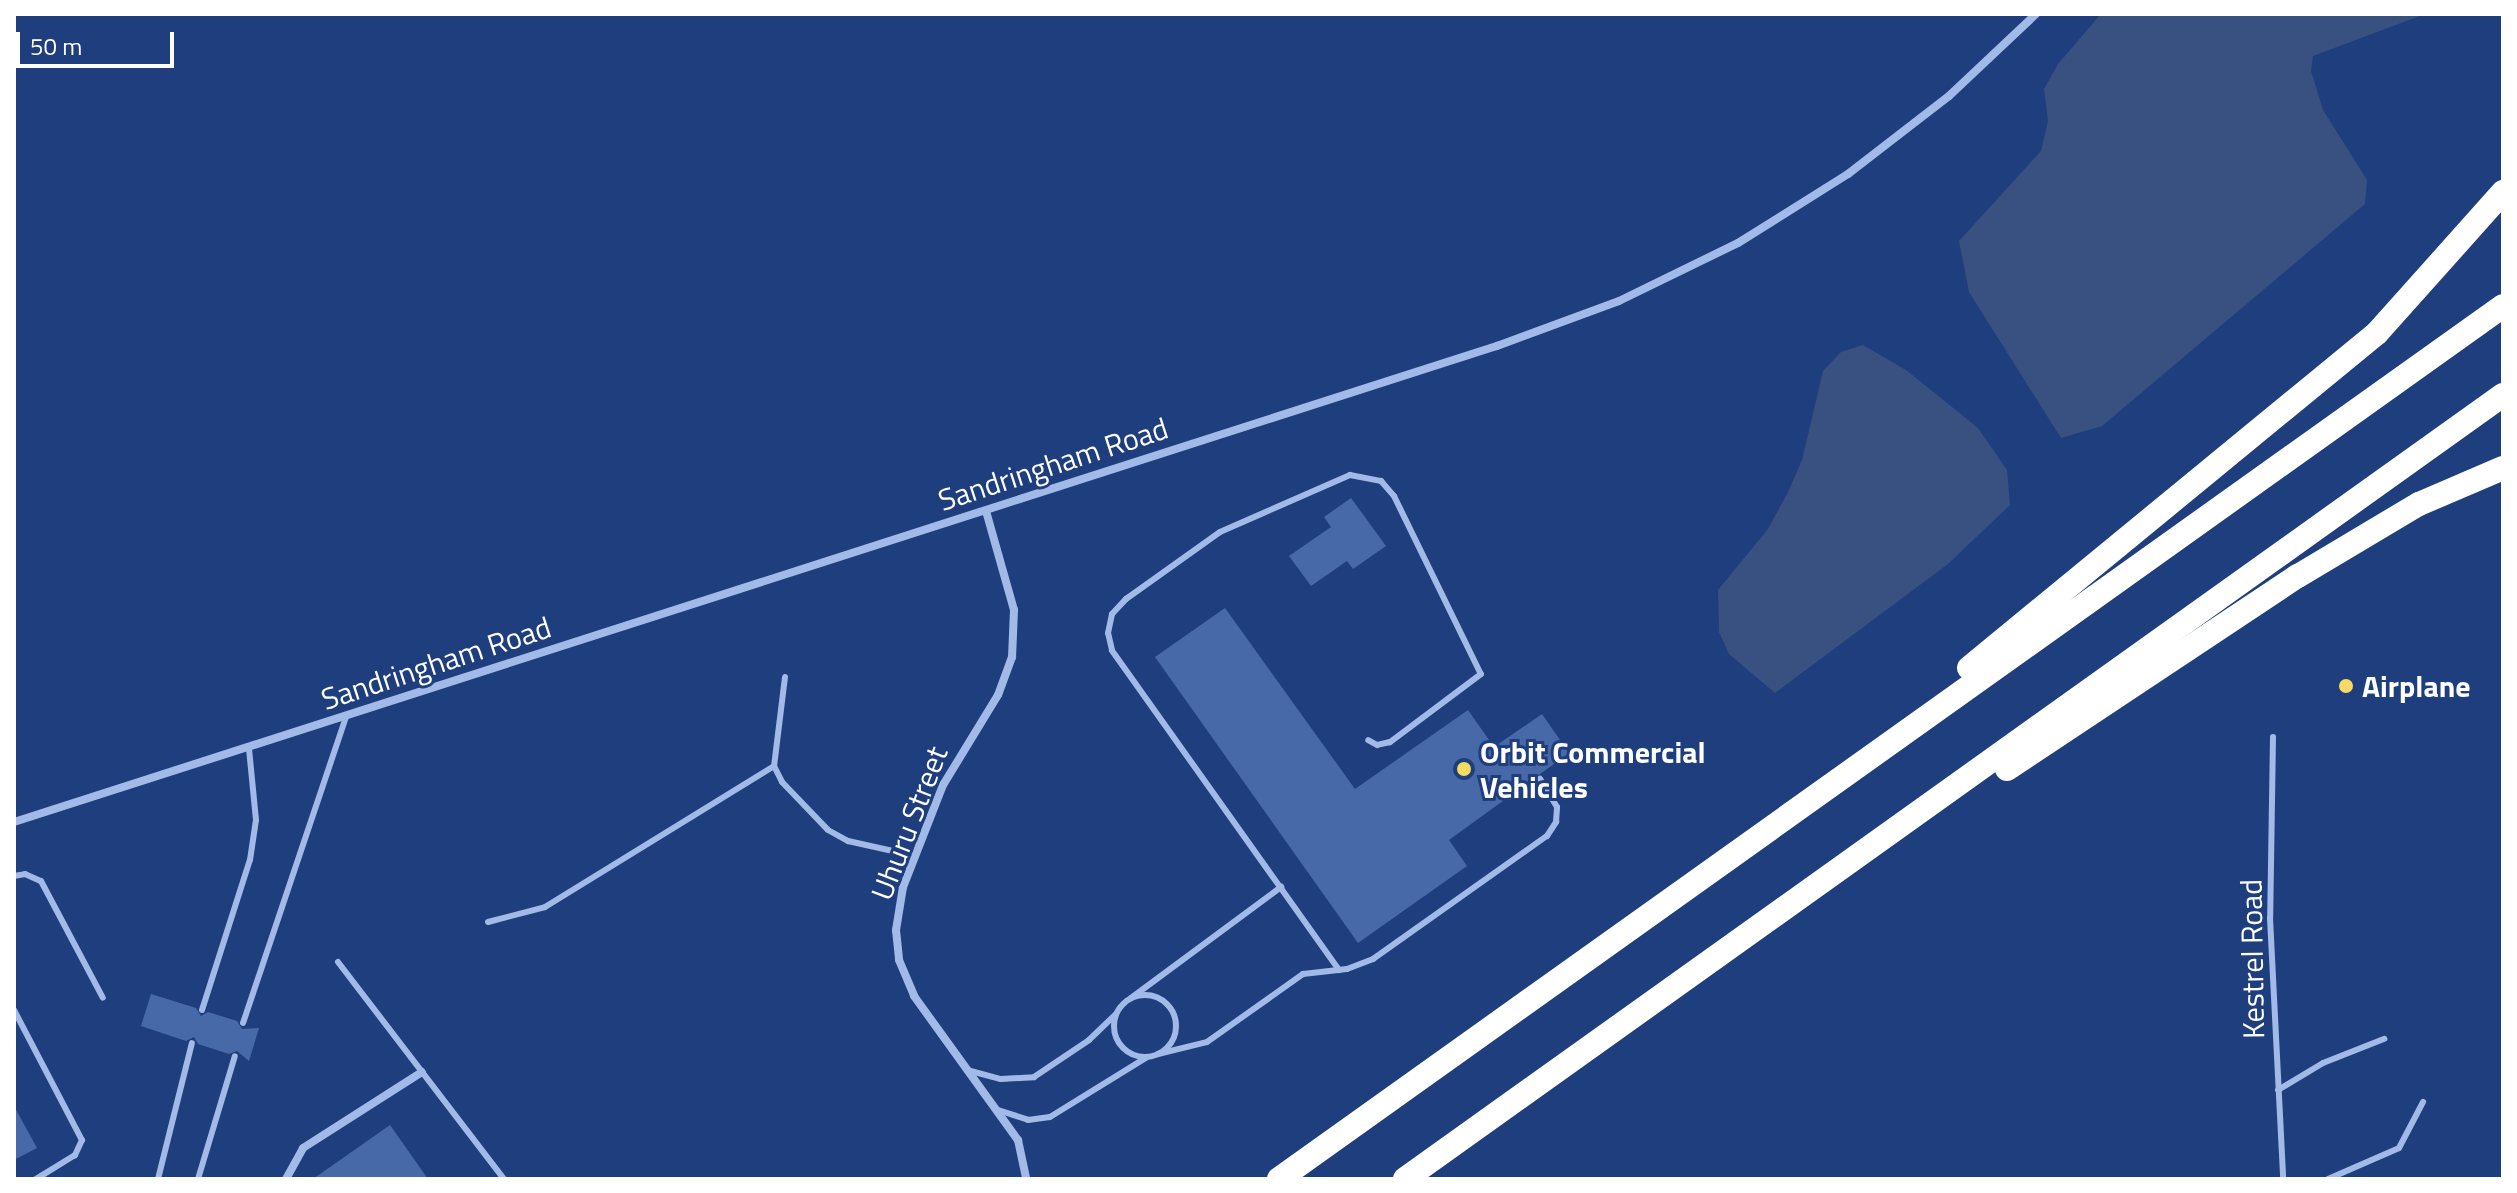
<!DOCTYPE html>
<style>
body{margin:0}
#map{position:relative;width:2517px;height:1193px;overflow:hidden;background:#1f3e7e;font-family:"Titillium Web",sans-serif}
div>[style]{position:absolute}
.water>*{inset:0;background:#395180}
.building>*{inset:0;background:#4769a8}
.service>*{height:6px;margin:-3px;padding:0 3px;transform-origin:3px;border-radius:3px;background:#a2bae8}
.service>.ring{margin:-3px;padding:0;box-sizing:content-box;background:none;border:6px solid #a2bae8;border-radius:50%}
.minor>*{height:8px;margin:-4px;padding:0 4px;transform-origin:4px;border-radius:4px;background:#a2bae8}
.motorway>*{height:24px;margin:-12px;padding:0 12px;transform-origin:12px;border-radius:12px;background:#fff}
.dots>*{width:22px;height:22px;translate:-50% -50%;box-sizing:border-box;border:4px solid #1f3e7e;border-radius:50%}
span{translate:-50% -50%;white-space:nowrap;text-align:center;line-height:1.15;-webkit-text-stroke:6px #1f3e7e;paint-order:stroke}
.street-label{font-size:30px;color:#fff}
.poi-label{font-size:30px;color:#fff;font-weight:700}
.left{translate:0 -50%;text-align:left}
.frame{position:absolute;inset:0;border:16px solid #fff;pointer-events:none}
.scale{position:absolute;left:16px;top:32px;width:158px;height:36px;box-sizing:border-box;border:4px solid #fff;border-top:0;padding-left:10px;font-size:24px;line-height:28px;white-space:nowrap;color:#fff;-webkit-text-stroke:6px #1f3e7e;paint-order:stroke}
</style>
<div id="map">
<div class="water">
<div style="clip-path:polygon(2101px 14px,2425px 14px,2313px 56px,2311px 71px,2323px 110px,2367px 180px,2365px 204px,2102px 426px,2061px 438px,1969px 292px,1959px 241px,2041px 151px,2048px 121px,2044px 89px,2058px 64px)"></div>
<div style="clip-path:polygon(1863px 345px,1906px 370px,1978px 428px,2007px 470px,2010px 505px,1948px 564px,1775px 693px,1729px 654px,1719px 632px,1718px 590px,1768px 529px,1788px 492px,1802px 460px,1823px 371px,1841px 352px)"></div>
</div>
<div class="building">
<div style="clip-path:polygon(1351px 498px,1386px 546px,1353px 569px,1347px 561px,1311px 586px,1289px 556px,1331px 527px,1324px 517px)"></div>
<div style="clip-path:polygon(1225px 608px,1355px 789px,1468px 710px,1494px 747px,1542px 714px,1569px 753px,1449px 840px,1467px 866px,1358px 943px,1155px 657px)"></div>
<div style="clip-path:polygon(151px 994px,196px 1008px,201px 1016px,208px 1012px,237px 1021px,242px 1029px,259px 1028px,249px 1061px,237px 1051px,229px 1054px,198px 1044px,194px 1037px,186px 1041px,141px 1026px)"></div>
<div style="clip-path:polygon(14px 1106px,37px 1148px,14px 1160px)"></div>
<div style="clip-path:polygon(390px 1125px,428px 1179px,313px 1179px)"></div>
</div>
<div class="service">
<div style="left:785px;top:677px;width:90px;rotate:97deg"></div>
<div style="left:774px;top:766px;width:18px;rotate:63deg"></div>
<div style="left:782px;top:782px;width:66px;rotate:46.2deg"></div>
<div style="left:828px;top:830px;width:23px;rotate:29deg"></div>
<div style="left:848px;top:841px;width:69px;rotate:12.6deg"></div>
<div style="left:2273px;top:737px;width:181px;rotate:90.9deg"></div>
<div style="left:2270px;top:918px;width:261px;rotate:87.1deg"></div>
<div style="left:14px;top:876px;width:11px;rotate:-10deg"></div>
<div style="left:25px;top:874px;width:17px;rotate:24deg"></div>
<div style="left:41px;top:881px;width:132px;rotate:62.1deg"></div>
<div style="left:488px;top:922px;width:59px;rotate:-14.7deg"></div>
<div style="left:545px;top:907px;width:269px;rotate:-31.6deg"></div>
<div style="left:338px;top:962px;width:273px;rotate:52.6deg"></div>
<div style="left:1339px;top:970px;width:392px;rotate:-125.4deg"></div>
<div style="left:1112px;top:650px;width:17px;rotate:-103deg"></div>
<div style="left:1108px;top:633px;width:19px;rotate:-78deg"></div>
<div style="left:1112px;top:614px;width:21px;rotate:-47deg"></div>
<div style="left:1126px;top:599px;width:115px;rotate:-35.5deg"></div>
<div style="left:1220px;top:532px;width:142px;rotate:-23.7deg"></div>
<div style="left:1350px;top:475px;width:32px;rotate:11deg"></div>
<div style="left:1381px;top:481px;width:20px;rotate:49deg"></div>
<div style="left:1394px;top:496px;width:198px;rotate:64deg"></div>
<div style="left:1481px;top:674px;width:114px;rotate:143.2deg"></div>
<div style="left:1390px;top:742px;width:13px;rotate:167deg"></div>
<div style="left:1377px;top:745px;width:10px;rotate:-151deg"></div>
<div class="ring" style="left:1114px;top:995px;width:56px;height:56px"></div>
<div style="left:1131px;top:998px;width:187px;rotate:-36.5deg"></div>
<div style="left:14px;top:1010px;width:147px;rotate:62.4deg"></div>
<div style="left:82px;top:1140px;width:17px;rotate:115deg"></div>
<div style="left:75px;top:1155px;width:46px;rotate:148.4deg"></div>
<div style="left:202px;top:1010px;width:157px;rotate:-72.3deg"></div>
<div style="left:250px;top:860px;width:40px;rotate:-81.5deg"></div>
<div style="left:256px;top:820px;width:72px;rotate:-95.6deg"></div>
<div style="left:243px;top:1023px;width:323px;rotate:-71.4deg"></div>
<div style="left:1158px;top:1054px;width:50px;rotate:-13.8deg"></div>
<div style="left:1207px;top:1042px;width:118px;rotate:-35.3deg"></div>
<div style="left:1303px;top:974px;width:44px;rotate:-6.5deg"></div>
<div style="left:1347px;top:969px;width:28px;rotate:-21deg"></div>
<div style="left:1373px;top:959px;width:213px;rotate:-35.3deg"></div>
<div style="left:1547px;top:836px;width:17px;rotate:-57deg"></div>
<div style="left:1556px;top:822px;width:15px;rotate:-86deg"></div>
<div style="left:1557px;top:807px;width:33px;rotate:-121deg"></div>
<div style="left:967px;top:1070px;width:35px;rotate:15deg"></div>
<div style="left:1001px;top:1079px;width:33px;rotate:-3deg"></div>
<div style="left:1034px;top:1077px;width:66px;rotate:-33.9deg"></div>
<div style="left:1089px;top:1040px;width:37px;rotate:-44deg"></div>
<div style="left:2278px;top:1090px;width:52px;rotate:-31deg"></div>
<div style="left:2323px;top:1063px;width:66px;rotate:-21.5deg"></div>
<div style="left:998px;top:1110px;width:32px;rotate:18deg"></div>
<div style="left:1028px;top:1120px;width:22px;rotate:-8deg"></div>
<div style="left:1050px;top:1117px;width:114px;rotate:-31.7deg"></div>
<div style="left:158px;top:1179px;width:140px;rotate:-76deg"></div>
<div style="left:198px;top:1179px;width:128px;rotate:-73.3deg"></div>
<div style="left:2328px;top:1179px;width:77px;rotate:-23.6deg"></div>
<div style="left:2399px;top:1148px;width:52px;rotate:-62.4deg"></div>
</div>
<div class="minor">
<div style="left:986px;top:511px;width:103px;rotate:74.2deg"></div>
<div style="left:1014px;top:610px;width:47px;rotate:92.4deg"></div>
<div style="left:1012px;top:657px;width:40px;rotate:110.2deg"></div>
<div style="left:998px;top:695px;width:105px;rotate:121.4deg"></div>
<div style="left:943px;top:785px;width:110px;rotate:111.4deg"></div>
<div style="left:903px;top:887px;width:44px;rotate:99.2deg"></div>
<div style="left:896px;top:930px;width:30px;rotate:84deg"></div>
<div style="left:899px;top:960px;width:39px;rotate:67deg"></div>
<div style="left:914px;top:996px;width:178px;rotate:54.2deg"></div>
<div style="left:1018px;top:1140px;width:40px;rotate:78deg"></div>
<div style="left:14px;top:822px;width:1558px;rotate:-17.8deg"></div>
<div style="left:1497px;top:346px;width:130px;rotate:-20.2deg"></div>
<div style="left:1619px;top:301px;width:132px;rotate:-26deg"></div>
<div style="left:1738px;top:243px;width:130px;rotate:-32.1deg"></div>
<div style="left:1848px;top:174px;width:128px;rotate:-37.7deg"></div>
<div style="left:1949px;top:96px;width:120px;rotate:-43.3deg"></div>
<div style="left:286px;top:1179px;width:35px;rotate:-61deg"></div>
<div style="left:303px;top:1148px;width:141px;rotate:-32.6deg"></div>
</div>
<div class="motorway">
<div style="left:1969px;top:668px;width:528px;rotate:-39.39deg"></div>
<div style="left:2377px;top:333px;width:189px;rotate:-48.2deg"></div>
<div style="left:2007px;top:769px;width:349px;rotate:-33.6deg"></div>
<div style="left:2298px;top:576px;width:141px;rotate:-30.8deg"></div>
<div style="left:2419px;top:504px;width:91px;rotate:-23.2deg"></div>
<div style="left:1279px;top:1179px;width:1503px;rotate:-35.5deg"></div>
<div style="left:1405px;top:1179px;width:1349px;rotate:-35.53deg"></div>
</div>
<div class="dots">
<div style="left:2346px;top:686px;background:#f6db62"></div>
<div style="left:1464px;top:769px;background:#f6db62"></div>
</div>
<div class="street-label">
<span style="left:1053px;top:464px;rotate:-18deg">Sandringham Road</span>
<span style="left:436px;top:663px;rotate:-18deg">Sandringham Road</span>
<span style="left:909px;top:823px;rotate:-69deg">Uhuru Street</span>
<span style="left:2252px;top:959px;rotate:-91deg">Kestrel Road</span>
</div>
<div class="poi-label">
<span class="left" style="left:2362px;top:686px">Airplane</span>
<span class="left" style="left:1480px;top:769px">Orbit Commercial<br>Vehicles</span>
</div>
<div class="frame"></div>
<div class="scale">50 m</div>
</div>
